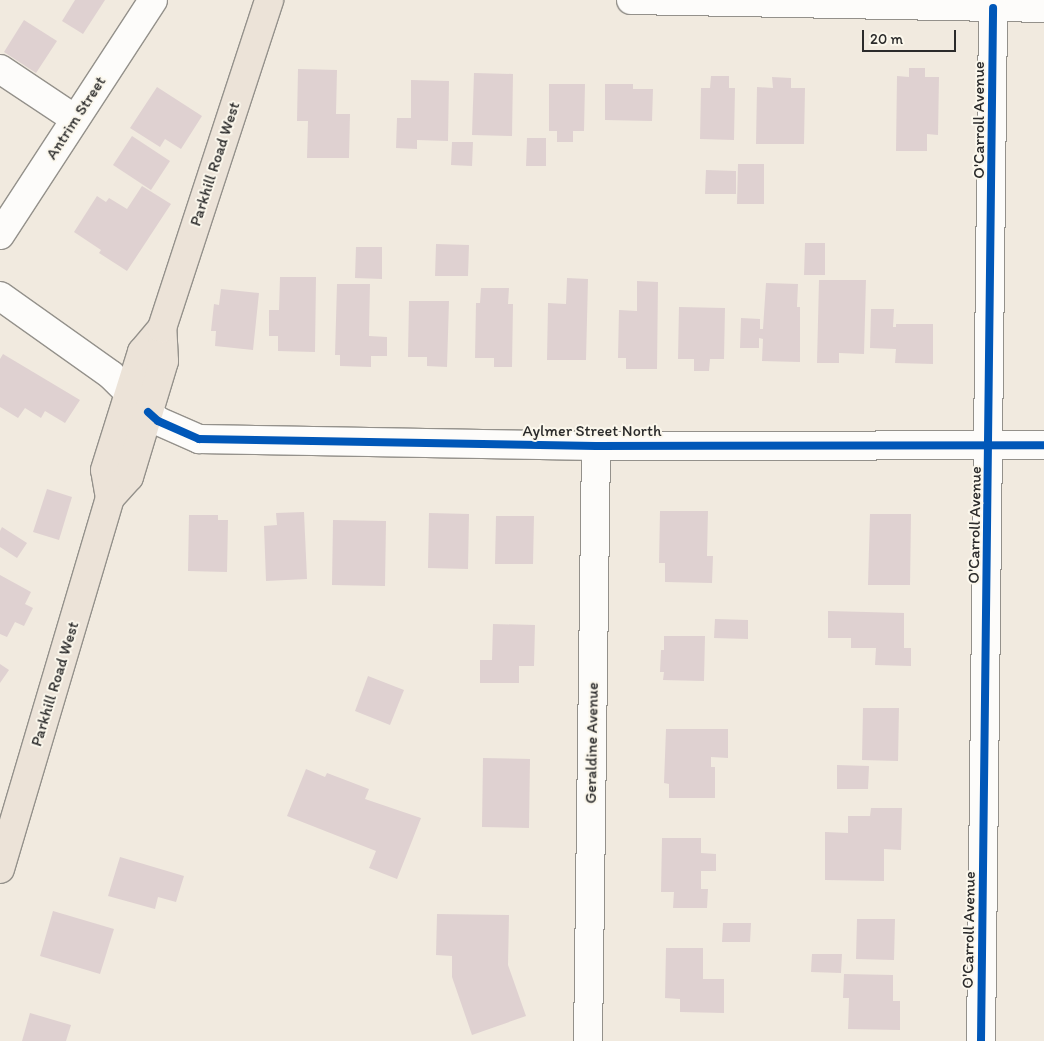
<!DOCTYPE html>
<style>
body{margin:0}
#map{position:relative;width:1044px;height:1041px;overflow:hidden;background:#f1eadf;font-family:Itim,sans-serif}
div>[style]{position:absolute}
.building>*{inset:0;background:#dfd1d1}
.roads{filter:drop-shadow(1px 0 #94918b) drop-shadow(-1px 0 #94918b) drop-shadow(0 1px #94918b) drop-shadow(0 -1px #94918b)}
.minor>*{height:28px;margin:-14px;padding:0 14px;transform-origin:14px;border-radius:14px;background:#fdfcfa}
.major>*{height:28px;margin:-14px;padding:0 14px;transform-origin:14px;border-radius:14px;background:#ece3d8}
.cycleway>*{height:8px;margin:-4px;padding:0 4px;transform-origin:4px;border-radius:4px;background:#0057b8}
span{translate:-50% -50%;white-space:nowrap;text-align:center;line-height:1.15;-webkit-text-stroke:4px #fbf7ec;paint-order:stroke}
.street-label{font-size:16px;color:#2b2b2b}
.scale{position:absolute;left:862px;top:30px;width:94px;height:22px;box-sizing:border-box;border:2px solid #2b2b2b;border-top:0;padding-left:6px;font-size:15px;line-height:18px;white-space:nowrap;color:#2b2b2b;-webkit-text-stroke:4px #fbf7ec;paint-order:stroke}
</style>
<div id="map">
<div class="building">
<div style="clip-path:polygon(75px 0,105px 0,83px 34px,62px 21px)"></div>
<div style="clip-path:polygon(24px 20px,57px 41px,36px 73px,4px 52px)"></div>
<div style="clip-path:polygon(909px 68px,925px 68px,925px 77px,939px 77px,938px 135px,927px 134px,927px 151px,896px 151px,897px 76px,909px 77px)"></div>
<div style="clip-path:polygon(298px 69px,337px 70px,336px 114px,350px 114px,349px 158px,307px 158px,308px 121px,297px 121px)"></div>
<div style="clip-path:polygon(474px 73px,513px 74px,512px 136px,472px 135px)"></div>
<div style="clip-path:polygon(711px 76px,729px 76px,729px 88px,735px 88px,734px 140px,700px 139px,701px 88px,710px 88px)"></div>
<div style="clip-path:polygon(772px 77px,791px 78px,791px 88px,805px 88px,804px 144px,756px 144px,757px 87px,773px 88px)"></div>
<div style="clip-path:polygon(411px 80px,449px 81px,448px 141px,417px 140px,417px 149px,396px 148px,397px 118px,411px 118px)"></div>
<div style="clip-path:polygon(549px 84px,585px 84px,584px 131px,573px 131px,573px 142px,557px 142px,557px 131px,549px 131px)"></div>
<div style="clip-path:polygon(605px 84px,633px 84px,633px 89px,653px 89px,652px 121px,605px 120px)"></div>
<div style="clip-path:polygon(157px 87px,202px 116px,181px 149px,165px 139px,160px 147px,130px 128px)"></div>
<div style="clip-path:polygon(132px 136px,170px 161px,151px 190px,113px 165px)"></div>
<div style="clip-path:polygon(527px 138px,546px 138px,546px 166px,526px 166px)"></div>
<div style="clip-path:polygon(452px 142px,473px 142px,472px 166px,451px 165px)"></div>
<div style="clip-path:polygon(738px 164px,764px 164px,764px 204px,737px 204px)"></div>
<div style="clip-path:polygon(706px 170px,736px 171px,736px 194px,705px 194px)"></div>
<div style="clip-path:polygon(142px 186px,171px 204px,127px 271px,99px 253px,101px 250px,74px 232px,97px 196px,106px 202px,109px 198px,127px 209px)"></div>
<div style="clip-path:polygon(805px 243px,825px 243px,825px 275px,804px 275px)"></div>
<div style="clip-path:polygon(436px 244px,469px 245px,468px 276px,435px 276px)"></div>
<div style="clip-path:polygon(356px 247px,382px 247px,382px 279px,355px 278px)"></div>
<div style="clip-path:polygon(280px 277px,316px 277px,315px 352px,278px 351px,278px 336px,269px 336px,269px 310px,279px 310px)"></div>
<div style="clip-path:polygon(567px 278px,588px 279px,586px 360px,547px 360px,548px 303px,566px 304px)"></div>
<div style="clip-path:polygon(819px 280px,866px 280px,864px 354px,839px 353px,839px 363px,817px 363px)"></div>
<div style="clip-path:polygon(637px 281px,658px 282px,657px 369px,626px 369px,626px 358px,618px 358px,619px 310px,637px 311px)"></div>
<div style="clip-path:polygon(766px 283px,798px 284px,797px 307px,800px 307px,800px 362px,762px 361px,763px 339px,759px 338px,759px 348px,740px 348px,741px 318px,760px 319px,760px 329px,763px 329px)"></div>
<div style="clip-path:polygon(337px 284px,370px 284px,369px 336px,387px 337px,387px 356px,371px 356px,371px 367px,340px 366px,340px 355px,335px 355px)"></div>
<div style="clip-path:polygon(481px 288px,509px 288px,508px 304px,513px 304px,512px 367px,494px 367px,494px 358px,475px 358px,476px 303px,480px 303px)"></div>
<div style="clip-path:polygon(221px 289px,259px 293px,253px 350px,215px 346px,216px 331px,211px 331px,214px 304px,219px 305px)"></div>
<div style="clip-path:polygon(409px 301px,449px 301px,447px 367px,427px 366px,427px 357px,408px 357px)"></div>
<div style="clip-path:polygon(679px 307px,725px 308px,724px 359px,710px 359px,709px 371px,694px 371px,694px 359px,678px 359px)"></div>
<div style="clip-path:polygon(871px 309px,894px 309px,893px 327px,896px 327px,896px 324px,933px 324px,933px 364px,895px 363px,896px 349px,870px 348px)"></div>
<div style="clip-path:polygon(3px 354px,80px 400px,65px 423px,45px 411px,41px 418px,25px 408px,18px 418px,0 407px,0 359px)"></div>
<div style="clip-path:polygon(47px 489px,72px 497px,59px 540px,33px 532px)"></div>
<div style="clip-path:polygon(660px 511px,708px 511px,707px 556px,713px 556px,712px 583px,665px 582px,665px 563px,659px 563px)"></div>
<div style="clip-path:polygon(304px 512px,307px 579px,266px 581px,264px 526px,277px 525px,276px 513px)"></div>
<div style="clip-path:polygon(429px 513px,469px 514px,468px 569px,428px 568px)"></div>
<div style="clip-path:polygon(870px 514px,911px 514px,910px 585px,868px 585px)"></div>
<div style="clip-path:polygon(189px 515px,218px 515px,218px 520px,228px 520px,227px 572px,188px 571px)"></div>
<div style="clip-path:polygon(496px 516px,534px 516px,533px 564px,495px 564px)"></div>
<div style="clip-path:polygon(333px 520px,386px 521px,385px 586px,332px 585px)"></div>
<div style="clip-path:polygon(2px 527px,27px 543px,17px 558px,0 547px,0 531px)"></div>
<div style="clip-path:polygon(0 575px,31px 592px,25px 604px,33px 608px,24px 626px,15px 622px,7px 637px,0 634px)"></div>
<div style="clip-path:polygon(828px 611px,904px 613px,904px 648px,911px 648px,911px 666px,875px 665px,876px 648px,851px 648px,851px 638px,828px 638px)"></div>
<div style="clip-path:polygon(715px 619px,748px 620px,748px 639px,714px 638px)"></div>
<div style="clip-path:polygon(493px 624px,535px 625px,534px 666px,519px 666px,519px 683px,480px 683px,480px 660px,492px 660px)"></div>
<div style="clip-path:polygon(664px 636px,705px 636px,704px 681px,663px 680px,664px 672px,660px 672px,661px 650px,664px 650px)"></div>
<div style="clip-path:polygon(0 664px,9px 670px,0 683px)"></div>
<div style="clip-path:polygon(368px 676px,404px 690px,390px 725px,355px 711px)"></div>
<div style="clip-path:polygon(863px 708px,899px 708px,898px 761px,862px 760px)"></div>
<div style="clip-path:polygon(666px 729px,728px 729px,728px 758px,711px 757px,711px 767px,715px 767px,715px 798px,669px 798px,669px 784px,664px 783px)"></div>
<div style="clip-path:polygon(483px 758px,530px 759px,529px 828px,482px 827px)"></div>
<div style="clip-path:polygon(837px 765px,869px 766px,868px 789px,837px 789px)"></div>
<div style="clip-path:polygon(306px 769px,325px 777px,327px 773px,369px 789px,365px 799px,421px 818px,397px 879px,369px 868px,376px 851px,287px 816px)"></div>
<div style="clip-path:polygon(871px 808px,902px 808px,901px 850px,884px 849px,884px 881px,825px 880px,825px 832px,848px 833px,848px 816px,870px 816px)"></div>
<div style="clip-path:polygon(662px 838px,701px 838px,701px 853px,716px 854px,716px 871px,701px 871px,701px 889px,708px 889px,707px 908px,673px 908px,674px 892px,661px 892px)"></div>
<div style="clip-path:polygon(120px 857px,184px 876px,176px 902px,158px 897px,155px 909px,108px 896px)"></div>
<div style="clip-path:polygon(53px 911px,114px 929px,100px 974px,40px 956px)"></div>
<div style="clip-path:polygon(437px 914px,509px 915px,508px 965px,526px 1016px,472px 1035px,452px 977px,452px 956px,436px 955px)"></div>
<div style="clip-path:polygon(857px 919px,895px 919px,894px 960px,856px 959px)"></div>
<div style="clip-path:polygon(723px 923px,751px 923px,750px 942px,722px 942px)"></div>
<div style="clip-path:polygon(666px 948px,703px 948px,703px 979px,724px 979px,724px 1013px,680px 1012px,680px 999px,665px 998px)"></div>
<div style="clip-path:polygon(812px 954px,842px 954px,841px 973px,811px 972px)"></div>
<div style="clip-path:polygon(844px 974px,893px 975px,893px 1001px,900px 1001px,900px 1030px,848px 1029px,849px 998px,843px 998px)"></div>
<div style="clip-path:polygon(30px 1013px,71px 1025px,66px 1041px,22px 1041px)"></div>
</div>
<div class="roads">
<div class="minor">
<div style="left:631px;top:0;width:413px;rotate:1.1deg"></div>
<div style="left:0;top:69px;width:90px;rotate:33.7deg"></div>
<div style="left:0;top:235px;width:280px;rotate:-56.9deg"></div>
<div style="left:0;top:296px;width:136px;rotate:35.4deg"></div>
<div style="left:111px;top:375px;width:25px;rotate:45deg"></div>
<div style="left:148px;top:412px;width:13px;rotate:42deg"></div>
<div style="left:158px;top:421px;width:45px;rotate:23.7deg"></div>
<div style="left:199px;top:439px;width:397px;rotate:1deg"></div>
<div style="left:596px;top:446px;width:448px;rotate:-0.1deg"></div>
<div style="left:588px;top:1041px;width:595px;rotate:-89.23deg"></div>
<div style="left:981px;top:1041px;width:1033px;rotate:-89.33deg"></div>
</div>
<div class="major">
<div style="left:110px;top:498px;width:28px;rotate:-100deg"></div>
<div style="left:105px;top:470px;width:124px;rotate:-72.6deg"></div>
<div style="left:142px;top:352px;width:31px;rotate:-50deg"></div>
<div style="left:0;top:869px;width:387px;rotate:-73.5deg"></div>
<div style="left:110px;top:498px;width:28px;rotate:-48deg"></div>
<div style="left:129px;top:477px;width:121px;rotate:-73.2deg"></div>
<div style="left:164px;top:361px;width:33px;rotate:-93deg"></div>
<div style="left:162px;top:328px;width:345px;rotate:-71.9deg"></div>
</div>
</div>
<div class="cycleway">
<div style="left:148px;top:412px;width:13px;rotate:42deg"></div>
<div style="left:158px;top:421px;width:45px;rotate:23.7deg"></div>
<div style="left:199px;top:439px;width:397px;rotate:1deg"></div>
<div style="left:596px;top:446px;width:448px;rotate:-0.1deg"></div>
<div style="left:981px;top:1041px;width:1033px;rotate:-89.33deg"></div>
</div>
<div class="street-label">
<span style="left:76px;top:118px;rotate:-57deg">Antrim Street</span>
<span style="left:979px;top:120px;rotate:-90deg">O'Carroll Avenue</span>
<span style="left:215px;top:164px;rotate:-72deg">Parkhill Road West</span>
<span style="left:592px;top:431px">Aylmer Street North</span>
<span style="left:975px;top:525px;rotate:-89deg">O'Carroll Avenue</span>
<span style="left:55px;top:684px;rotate:-73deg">Parkhill Road West</span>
<span style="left:592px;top:743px;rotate:-89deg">Geraldine Avenue</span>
<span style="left:969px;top:930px;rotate:-89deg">O'Carroll Avenue</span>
</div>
<div class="scale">20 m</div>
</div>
